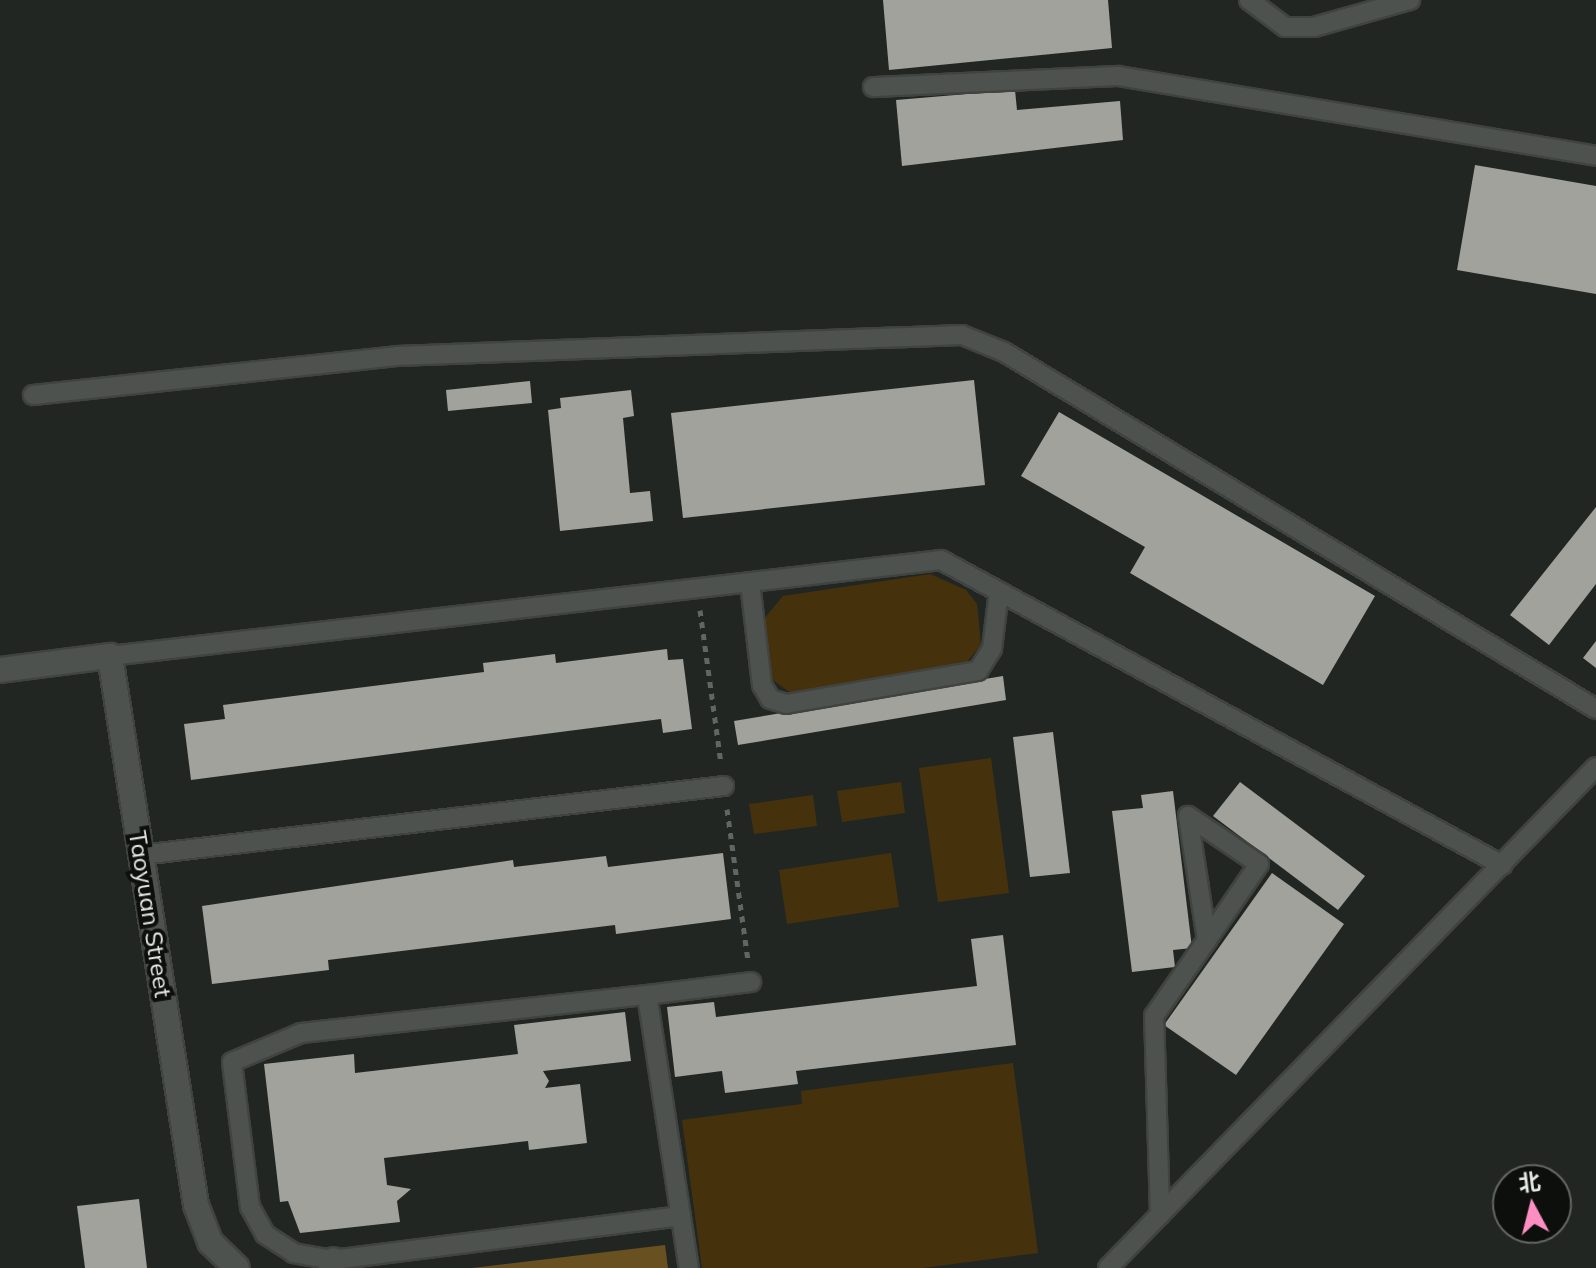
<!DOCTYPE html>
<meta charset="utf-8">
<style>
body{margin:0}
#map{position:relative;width:1596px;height:1268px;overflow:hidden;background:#222622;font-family:Mulish,"Noto Sans SC",sans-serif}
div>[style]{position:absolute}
.green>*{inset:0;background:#45320c}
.forest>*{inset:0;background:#685021}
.building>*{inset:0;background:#a1a29b}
.path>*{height:5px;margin-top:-2.5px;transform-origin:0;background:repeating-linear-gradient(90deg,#626662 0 6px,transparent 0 12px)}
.roads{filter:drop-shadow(2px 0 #404340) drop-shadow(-2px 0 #404340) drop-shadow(0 2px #404340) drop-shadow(0 -2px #404340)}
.service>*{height:18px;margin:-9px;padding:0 9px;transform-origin:9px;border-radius:9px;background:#4e524e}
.minor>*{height:24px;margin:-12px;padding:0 12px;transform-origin:12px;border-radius:12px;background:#4e524e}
span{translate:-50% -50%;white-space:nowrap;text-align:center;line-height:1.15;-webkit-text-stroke:8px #0d0f0d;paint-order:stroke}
.street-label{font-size:24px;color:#e6e9e6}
.north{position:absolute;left:1492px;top:1164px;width:80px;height:80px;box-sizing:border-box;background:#0d0f0d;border:2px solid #646664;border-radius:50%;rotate:353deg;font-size:22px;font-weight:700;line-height:32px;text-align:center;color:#e6e9e6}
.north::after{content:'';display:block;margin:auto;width:28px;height:36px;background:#fd8ec1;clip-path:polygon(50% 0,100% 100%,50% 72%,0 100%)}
</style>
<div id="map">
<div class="green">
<div style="clip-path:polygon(930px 574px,966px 590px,977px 604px,981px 645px,962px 668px,792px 694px,770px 678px,763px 620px,783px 596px)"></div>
<div style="clip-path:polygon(991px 758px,1009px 893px,938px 902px,919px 768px)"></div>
<div style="clip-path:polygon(901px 782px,905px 813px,842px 822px,837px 791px)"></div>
<div style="clip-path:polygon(813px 795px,817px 826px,754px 834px,749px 804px)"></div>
<div style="clip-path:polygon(891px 853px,899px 907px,787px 924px,779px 870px)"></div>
<div style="clip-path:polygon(1013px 1063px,1038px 1253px,923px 1268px,702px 1268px,682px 1120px,802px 1104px,801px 1091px)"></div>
</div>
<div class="forest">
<div style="clip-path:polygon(665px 1245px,668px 1268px,472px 1268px)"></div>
</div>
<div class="building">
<div style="clip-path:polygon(883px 0,1108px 0,1112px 48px,889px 70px)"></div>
<div style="clip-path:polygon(1015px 90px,1017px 110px,1120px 101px,1123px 140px,902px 166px,896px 100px)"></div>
<div style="clip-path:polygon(1475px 165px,1596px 186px,1596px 294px,1457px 270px)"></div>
<div style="clip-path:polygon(974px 380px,985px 485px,683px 518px,671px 413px)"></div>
<div style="clip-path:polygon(530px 381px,532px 403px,448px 411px,446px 390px)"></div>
<div style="clip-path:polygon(631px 390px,634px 416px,623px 418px,630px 493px,650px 491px,653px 521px,560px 531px,548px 410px,561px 408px,560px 398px)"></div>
<div style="clip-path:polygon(1059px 412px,1375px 596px,1323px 685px,1130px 573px,1145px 547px,1021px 476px)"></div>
<div style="clip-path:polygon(1596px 507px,1596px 584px,1549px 645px,1510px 615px)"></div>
<div style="clip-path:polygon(1596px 641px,1596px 668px,1583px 658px)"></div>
<div style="clip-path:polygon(667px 649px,668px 660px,683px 659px,692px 729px,663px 733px,661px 719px,191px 780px,184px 724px,225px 719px,223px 705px,484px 672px,483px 663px,555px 654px,556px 663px)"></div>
<div style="clip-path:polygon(1003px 676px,1006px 700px,738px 745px,734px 721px)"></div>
<div style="clip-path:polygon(1053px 732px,1070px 873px,1030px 877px,1013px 737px)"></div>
<div style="clip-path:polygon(1240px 782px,1365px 876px,1338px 910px,1213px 816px)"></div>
<div style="clip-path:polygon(1173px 791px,1192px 948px,1173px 950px,1175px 967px,1132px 972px,1112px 811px,1143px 808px,1141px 795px)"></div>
<div style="clip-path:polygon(723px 853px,731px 919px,616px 934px,615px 925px,328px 960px,329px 970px,212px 984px,202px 906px,513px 860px,514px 867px,606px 856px,608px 867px)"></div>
<div style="clip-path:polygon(1272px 873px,1344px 924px,1236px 1075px,1164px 1025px)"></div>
<div style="clip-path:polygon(1003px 935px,1016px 1045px,796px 1071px,798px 1084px,725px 1093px,722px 1071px,675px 1077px,667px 1007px,714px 1002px,716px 1017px,977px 986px,971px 939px)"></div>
<div style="clip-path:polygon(625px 1012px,631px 1061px,543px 1071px,549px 1081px,545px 1088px,580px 1084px,587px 1143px,529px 1150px,528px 1141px,384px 1158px,387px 1185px,411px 1189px,397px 1201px,400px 1222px,300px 1233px,288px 1201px,280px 1202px,264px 1064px,354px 1054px,355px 1073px,518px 1054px,514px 1025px)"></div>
<div style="clip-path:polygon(139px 1199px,147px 1268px,85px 1268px,77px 1206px)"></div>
</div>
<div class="path">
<div style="left:700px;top:610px;width:154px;rotate:82.2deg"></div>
<div style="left:727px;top:809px;width:153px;rotate:82.1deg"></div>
</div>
<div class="roads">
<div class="service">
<div style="left:1249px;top:0;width:45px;rotate:36.9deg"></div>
<div style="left:1285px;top:27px;width:29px"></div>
<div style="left:1314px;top:27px;width:100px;rotate:-15.7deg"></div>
<div style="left:873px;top:87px;width:246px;rotate:-2.6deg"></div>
<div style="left:1119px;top:76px;width:484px;rotate:9.5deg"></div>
<div style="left:33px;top:395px;width:366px;rotate:-6.1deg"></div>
<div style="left:397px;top:356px;width:565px;rotate:-2.13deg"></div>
<div style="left:962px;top:335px;width:45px;rotate:22deg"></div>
<div style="left:1004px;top:352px;width:691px;rotate:31.09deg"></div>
<div style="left:750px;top:583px;width:103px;rotate:83.3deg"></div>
<div style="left:762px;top:685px;width:16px;rotate:60deg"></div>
<div style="left:770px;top:699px;width:17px;rotate:17deg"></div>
<div style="left:786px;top:704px;width:195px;rotate:-9.8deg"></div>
<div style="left:978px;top:671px;width:26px;rotate:-58deg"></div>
<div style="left:992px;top:649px;width:58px;rotate:-83.1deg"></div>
<div style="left:110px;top:656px;width:837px;rotate:-6.59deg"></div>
<div style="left:941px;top:560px;width:639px;rotate:28.53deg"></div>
<div style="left:141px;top:855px;width:587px;rotate:-6.75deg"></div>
<div style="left:647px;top:995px;width:105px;rotate:-7.1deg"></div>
<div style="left:1160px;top:1215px;width:199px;rotate:-91.7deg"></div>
<div style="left:1154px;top:1016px;width:93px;rotate:-55.1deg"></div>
<div style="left:1207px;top:940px;width:92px;rotate:-55.6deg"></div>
<div style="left:1259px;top:864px;width:86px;rotate:-145.9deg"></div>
<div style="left:1188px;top:816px;width:125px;rotate:81.3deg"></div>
<div style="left:681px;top:1216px;width:351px;rotate:172.8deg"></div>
<div style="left:333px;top:1260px;width:40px;rotate:-170deg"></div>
<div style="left:294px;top:1253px;width:35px;rotate:-147deg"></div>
<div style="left:265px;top:1234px;width:31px;rotate:-119deg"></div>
<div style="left:250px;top:1207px;width:146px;rotate:-97.1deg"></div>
<div style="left:232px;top:1062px;width:75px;rotate:-22.8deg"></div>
<div style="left:301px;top:1033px;width:348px;rotate:-6.3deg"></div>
<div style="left:647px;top:995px;width:276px;rotate:81.3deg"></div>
<div style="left:1108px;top:1268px;width:699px;rotate:-45.75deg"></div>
</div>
<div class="minor">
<div style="left:0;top:670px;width:111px;rotate:-7.3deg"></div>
<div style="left:110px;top:656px;width:556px;rotate:81.1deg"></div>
<div style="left:196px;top:1205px;width:40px;rotate:69deg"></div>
<div style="left:210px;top:1242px;width:37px;rotate:44deg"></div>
<div style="left:331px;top:1268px;width:8px;rotate:-76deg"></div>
</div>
</div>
<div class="street-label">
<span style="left:150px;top:914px;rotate:81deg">Taoyuan Street</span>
</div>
<div class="north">北</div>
</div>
